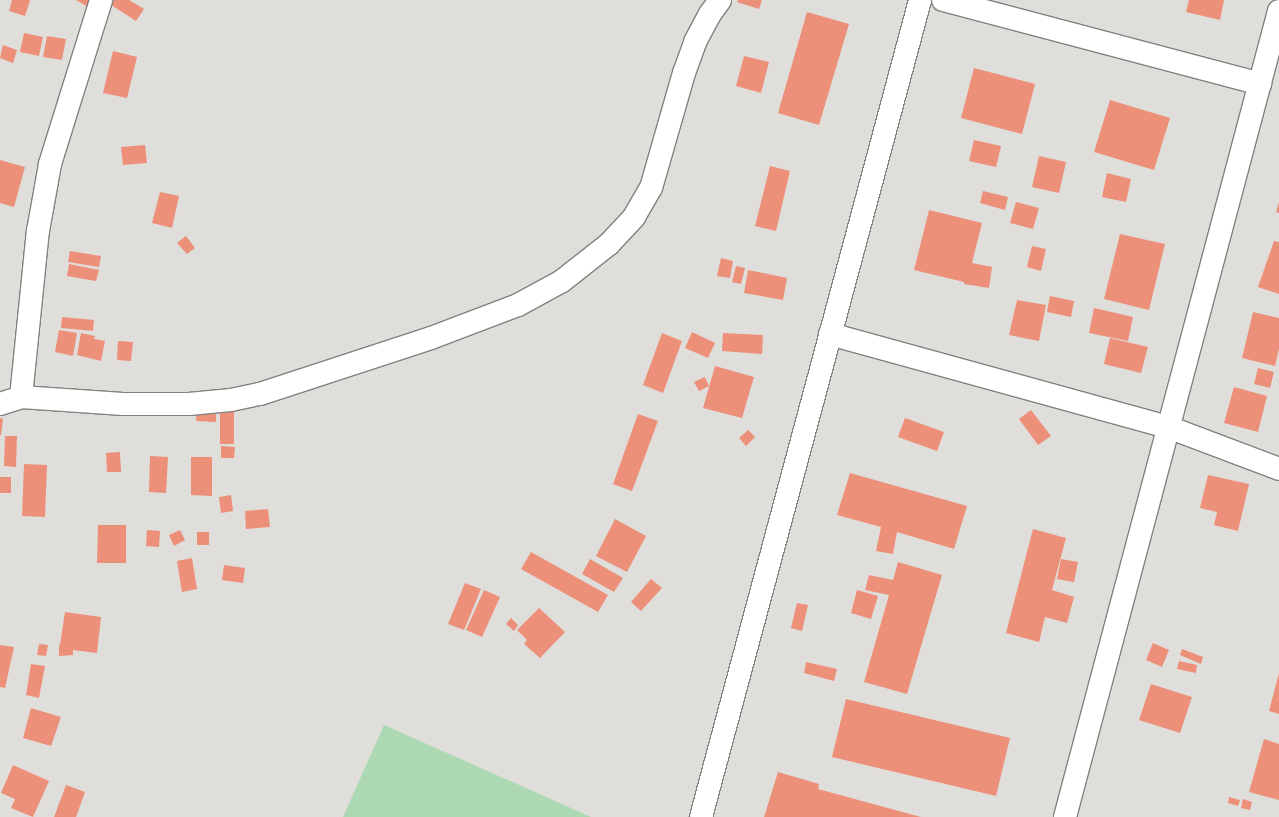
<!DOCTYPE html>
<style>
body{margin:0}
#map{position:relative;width:1279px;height:817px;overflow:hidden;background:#e0dedb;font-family:"Space Grotesk",sans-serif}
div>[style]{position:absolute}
.green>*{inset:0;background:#acd8b2}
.building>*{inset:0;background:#ec9079}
.roads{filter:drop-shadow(1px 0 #82817e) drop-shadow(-1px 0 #82817e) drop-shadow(0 1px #82817e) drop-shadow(0 -1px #82817e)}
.street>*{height:22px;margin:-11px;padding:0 11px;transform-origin:11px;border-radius:11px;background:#fff}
.secondary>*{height:22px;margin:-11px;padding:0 11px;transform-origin:11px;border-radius:11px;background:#fff}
span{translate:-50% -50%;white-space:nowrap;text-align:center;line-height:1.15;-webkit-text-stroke:3px #e0dedb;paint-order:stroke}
</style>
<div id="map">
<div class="green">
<div style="clip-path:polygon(384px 725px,591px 817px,343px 817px)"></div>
</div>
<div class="building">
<div style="clip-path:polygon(12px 0,30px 0,25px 16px,9px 11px)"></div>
<div style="clip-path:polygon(76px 0,91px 0,88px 7px)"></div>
<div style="clip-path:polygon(110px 0,129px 0,144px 9px,136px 21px,108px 3px)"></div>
<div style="clip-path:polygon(738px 0,762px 0,759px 9px,737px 2px)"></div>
<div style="clip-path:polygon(1189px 0,1224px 0,1220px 20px,1186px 12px)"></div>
<div style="clip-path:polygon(807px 12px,849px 24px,819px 125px,778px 113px)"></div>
<div style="clip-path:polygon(24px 33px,43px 37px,39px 56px,20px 52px)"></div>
<div style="clip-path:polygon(47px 36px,66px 39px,62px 60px,43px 57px)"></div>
<div style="clip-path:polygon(3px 45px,17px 50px,13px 63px,0 58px)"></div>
<div style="clip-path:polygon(113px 51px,137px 57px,127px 98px,103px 93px)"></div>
<div style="clip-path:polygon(744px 56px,769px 62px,761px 93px,736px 86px)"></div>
<div style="clip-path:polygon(974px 68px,1035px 84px,1022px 134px,961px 118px)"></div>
<div style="clip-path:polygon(1110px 100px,1170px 118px,1154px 170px,1094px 152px)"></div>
<div style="clip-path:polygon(974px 140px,1001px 146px,996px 167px,969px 161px)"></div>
<div style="clip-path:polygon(145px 145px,147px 163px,123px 165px,121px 147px)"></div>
<div style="clip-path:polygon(1039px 156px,1066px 162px,1059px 193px,1032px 187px)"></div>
<div style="clip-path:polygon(0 160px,25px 167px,14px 207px,0 203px)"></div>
<div style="clip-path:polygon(770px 166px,790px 171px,776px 231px,755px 226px)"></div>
<div style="clip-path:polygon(1107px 173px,1131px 179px,1126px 202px,1102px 197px)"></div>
<div style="clip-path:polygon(983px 191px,1008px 197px,1005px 210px,980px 203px)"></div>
<div style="clip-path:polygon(160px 192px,179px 196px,172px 228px,152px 223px)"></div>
<div style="clip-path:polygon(1016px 202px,1039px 208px,1033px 229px,1010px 223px)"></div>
<div style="clip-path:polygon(1279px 202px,1279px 213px,1276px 212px)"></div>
<div style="clip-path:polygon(929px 210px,982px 223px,972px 263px,992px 267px,989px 288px,964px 284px,964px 282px,914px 270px)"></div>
<div style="clip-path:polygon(1120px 234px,1165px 244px,1149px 310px,1104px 299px)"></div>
<div style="clip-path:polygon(186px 236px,195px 248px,187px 254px,177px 243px)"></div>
<div style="clip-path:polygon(1274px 241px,1279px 242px,1279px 294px,1258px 287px)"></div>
<div style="clip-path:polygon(1032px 246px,1046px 249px,1041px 271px,1027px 267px)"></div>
<div style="clip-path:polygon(70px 251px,101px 256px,99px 267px,68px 262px)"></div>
<div style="clip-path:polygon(721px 258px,733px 261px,730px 278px,717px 276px)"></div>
<div style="clip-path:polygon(69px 264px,99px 270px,96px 281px,67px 276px)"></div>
<div style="clip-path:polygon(736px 266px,745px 268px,741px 284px,732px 282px)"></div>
<div style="clip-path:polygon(748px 270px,787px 278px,783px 300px,744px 293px)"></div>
<div style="clip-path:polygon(1050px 296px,1074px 301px,1071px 317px,1047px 312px)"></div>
<div style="clip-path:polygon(1017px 300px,1046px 305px,1039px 341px,1009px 335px)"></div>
<div style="clip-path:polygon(1094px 308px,1133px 317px,1128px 341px,1089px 333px)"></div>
<div style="clip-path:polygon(1253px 312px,1279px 318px,1279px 349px,1275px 366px,1242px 358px)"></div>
<div style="clip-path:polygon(62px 317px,94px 320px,93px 331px,61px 328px)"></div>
<div style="clip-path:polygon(59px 330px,77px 333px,73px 356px,55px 352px)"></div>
<div style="clip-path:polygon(692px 332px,715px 343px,708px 358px,685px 348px)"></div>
<div style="clip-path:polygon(81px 333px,95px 336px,94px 339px,105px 341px,101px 361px,77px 355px)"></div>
<div style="clip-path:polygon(662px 333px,682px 341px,663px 393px,643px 385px)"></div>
<div style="clip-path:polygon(723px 333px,763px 335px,762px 354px,722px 351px)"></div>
<div style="clip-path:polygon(1110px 338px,1148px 347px,1141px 373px,1104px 364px)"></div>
<div style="clip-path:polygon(118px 341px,133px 342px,131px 361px,117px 360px)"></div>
<div style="clip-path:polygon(715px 366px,754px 377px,742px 418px,703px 408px)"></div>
<div style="clip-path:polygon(1258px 368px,1274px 372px,1270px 388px,1254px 384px)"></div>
<div style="clip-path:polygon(705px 377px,709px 386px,699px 391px,694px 382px)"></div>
<div style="clip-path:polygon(1234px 387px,1267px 396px,1258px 432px,1224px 423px)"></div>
<div style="clip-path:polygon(197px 408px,216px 408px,216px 422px,196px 421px)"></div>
<div style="clip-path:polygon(220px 408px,234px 408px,234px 444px,220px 444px)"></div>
<div style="clip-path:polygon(1031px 410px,1051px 436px,1038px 445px,1019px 419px)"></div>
<div style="clip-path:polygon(638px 414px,658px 421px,632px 491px,613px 484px)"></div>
<div style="clip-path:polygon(0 418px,3px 419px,1px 435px,0 435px)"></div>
<div style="clip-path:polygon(905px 418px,944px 432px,937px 451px,898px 437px)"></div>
<div style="clip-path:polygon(748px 430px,755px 437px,746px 446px,739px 438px)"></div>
<div style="clip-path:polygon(5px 436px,17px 436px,16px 467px,4px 466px)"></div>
<div style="clip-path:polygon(221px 446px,235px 447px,234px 458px,221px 458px)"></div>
<div style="clip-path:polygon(120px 452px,121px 472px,107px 472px,106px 453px)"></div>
<div style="clip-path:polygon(150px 456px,168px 457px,166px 493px,149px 492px)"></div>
<div style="clip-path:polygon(191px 457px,212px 457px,212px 496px,191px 495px)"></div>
<div style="clip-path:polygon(24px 464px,47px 465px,45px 517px,22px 516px)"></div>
<div style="clip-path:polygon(850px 473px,967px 506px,954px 549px,897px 532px,893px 554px,876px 551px,881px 527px,837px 515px)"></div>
<div style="clip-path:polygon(1208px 475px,1249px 484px,1238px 531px,1214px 525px,1217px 512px,1200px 508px)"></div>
<div style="clip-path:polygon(0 477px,11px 477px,11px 493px,0 493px)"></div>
<div style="clip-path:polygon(231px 495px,233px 511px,221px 513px,219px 497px)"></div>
<div style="clip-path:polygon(268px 509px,270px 527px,246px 529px,245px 511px)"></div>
<div style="clip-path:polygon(615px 519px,646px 536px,627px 572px,596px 556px)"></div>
<div style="clip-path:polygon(98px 525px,126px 525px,126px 563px,97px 563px)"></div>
<div style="clip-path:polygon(1033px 529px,1066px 538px,1052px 590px,1074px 597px,1067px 623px,1045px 617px,1039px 642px,1006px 633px)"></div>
<div style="clip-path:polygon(147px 530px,160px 531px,159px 547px,146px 546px)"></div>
<div style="clip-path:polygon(180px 530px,185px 540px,174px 546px,169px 535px)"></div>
<div style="clip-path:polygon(197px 532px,209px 532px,209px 545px,197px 545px)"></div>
<div style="clip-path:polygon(531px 552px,608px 595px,598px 612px,521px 569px)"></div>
<div style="clip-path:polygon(192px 558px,197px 589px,182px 592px,177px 561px)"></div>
<div style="clip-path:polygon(590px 559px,623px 578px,614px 592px,582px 574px)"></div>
<div style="clip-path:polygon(1061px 559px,1078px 562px,1074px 582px,1057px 579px)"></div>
<div style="clip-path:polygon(898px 562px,942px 575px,907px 694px,864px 682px,889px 595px,865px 590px,869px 575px,893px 580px)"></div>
<div style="clip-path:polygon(224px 565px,245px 568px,243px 583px,222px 580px)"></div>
<div style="clip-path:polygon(651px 579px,662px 588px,641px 611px,631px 602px)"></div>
<div style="clip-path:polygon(465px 583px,481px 589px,464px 630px,448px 624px)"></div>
<div style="clip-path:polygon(484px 590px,500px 597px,482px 637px,466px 630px)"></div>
<div style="clip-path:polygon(857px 590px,878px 596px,871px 619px,851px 613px)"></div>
<div style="clip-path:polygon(797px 603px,808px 605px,802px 631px,791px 628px)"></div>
<div style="clip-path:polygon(539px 608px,565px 632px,540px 658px,524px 644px,527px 640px,517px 630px)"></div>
<div style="clip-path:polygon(65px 612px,101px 617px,97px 653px,73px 650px,73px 655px,59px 656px,59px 645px,60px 645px)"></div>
<div style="clip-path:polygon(511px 618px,518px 625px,514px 631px,506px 624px)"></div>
<div style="clip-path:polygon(1153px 643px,1169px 650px,1162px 667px,1146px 660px)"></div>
<div style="clip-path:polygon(39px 644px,48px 645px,46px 656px,37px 655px)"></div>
<div style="clip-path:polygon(0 645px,14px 647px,5px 688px,0 687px)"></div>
<div style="clip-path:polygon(1182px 649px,1203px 657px,1201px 664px,1180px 655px)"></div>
<div style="clip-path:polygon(1179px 661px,1197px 665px,1196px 673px,1177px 669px)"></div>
<div style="clip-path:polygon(806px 662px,837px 669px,834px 681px,804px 673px)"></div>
<div style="clip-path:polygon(31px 664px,45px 666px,39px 698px,26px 695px)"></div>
<div style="clip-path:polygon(1279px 673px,1279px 714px,1269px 711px)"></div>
<div style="clip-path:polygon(1151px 684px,1192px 697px,1180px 733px,1139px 720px)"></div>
<div style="clip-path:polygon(846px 699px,1010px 738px,996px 796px,832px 757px)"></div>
<div style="clip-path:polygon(31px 708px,61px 717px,51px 746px,23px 738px)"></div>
<div style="clip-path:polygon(1264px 739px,1279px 744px,1279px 800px,1249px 792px)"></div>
<div style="clip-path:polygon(13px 765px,49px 781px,33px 817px,11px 808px,15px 799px,1px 793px)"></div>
<div style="clip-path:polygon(778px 772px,819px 784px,818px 789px,921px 817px,764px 817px)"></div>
<div style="clip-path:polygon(66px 785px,85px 792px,76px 817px,54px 817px)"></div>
<div style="clip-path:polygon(1229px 797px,1240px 800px,1238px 806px,1228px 803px)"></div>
<div style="clip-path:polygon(1243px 799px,1252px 802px,1250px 810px,1241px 808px)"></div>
</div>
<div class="roads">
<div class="street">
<div style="left:943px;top:0;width:328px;rotate:14.8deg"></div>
<div style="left:830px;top:334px;width:351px;rotate:15.4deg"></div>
<div style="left:1168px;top:427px;width:119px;rotate:20.7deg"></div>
<div style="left:21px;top:397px;width:167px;rotate:-84.2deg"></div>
<div style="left:38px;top:231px;width:68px;rotate:-79.8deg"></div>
<div style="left:50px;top:164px;width:172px;rotate:-72.7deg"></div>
<div style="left:0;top:404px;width:22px;rotate:-18deg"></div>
<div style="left:21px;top:397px;width:102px;rotate:3.9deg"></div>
<div style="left:123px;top:404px;width:66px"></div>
<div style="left:189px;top:404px;width:42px;rotate:-5.4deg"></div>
<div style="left:231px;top:400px;width:30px;rotate:-12deg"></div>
<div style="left:260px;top:394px;width:180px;rotate:-18.1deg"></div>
<div style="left:431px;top:338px;width:93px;rotate:-20.8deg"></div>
<div style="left:518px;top:305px;width:50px;rotate:-28.6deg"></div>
<div style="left:562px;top:281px;width:60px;rotate:-38.2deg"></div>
<div style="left:609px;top:244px;width:37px;rotate:-47deg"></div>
<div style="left:634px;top:217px;width:34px;rotate:-60deg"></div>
<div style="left:651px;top:188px;width:120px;rotate:-74deg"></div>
<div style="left:684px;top:73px;width:33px;rotate:-70deg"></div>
<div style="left:695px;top:42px;width:32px;rotate:-62deg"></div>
<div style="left:710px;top:14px;width:17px;rotate:-54deg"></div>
<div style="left:1065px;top:817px;width:834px;rotate:-75.13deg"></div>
</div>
<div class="secondary">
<div style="left:701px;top:817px;width:846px;rotate:-74.99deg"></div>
</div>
</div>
</div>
